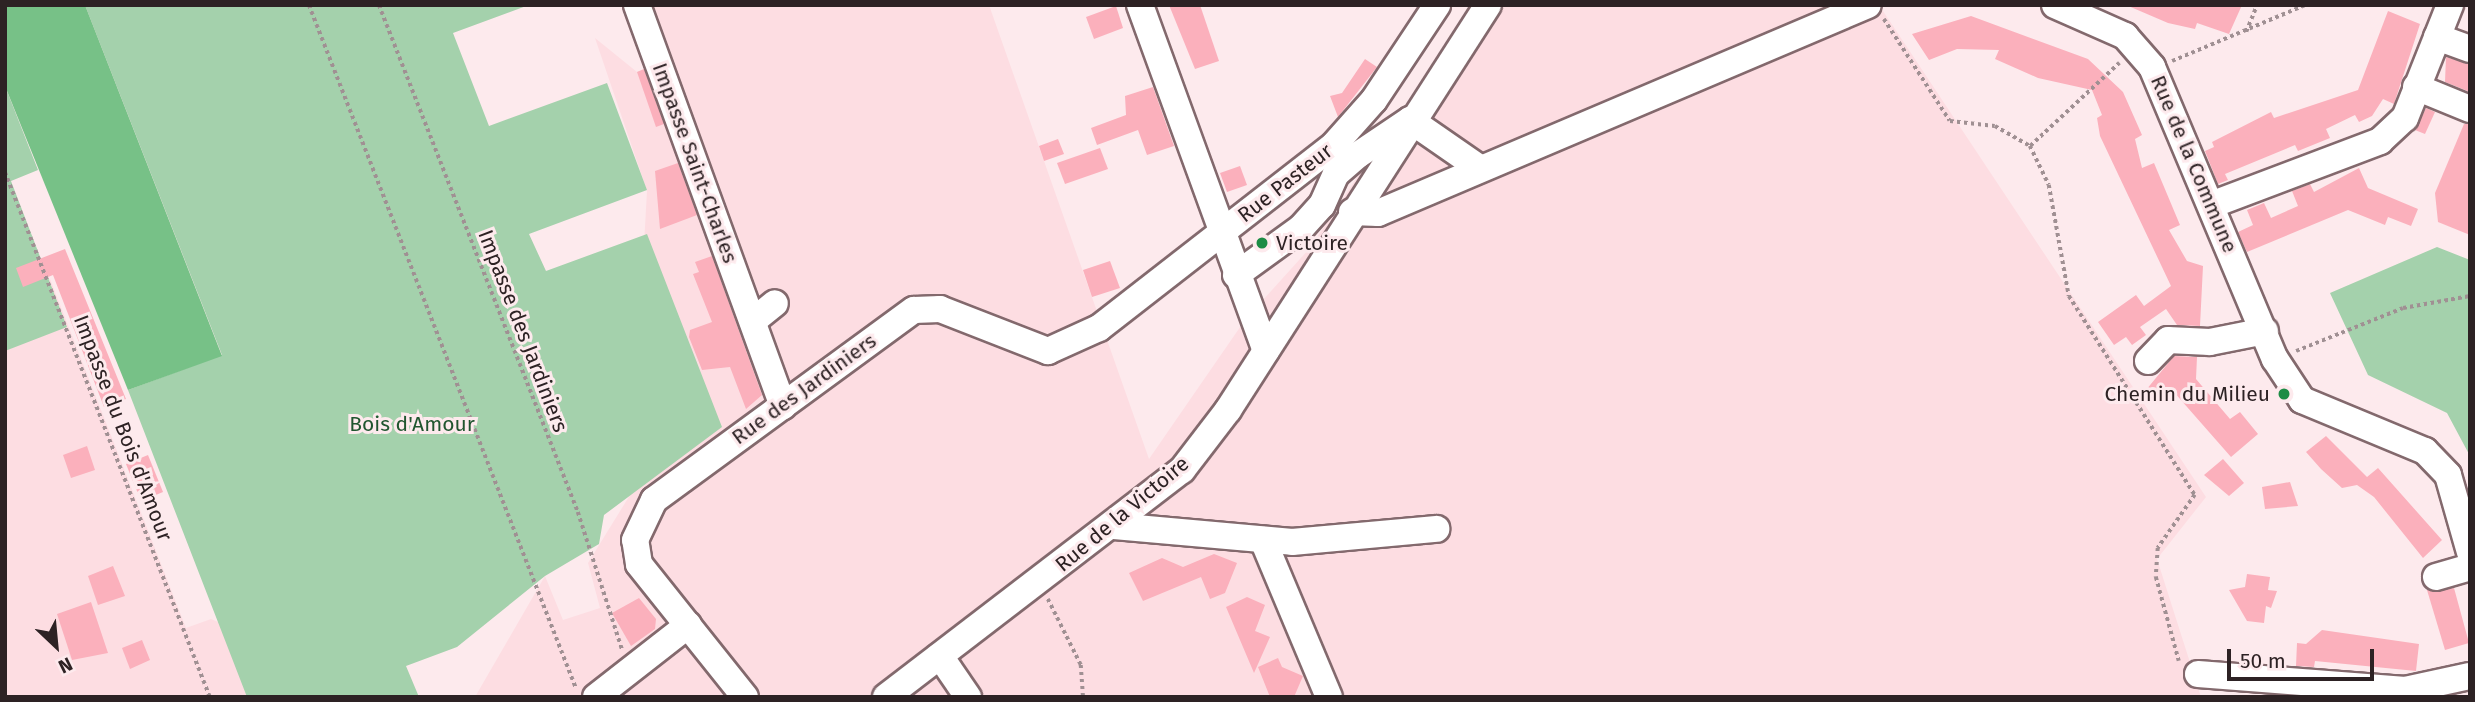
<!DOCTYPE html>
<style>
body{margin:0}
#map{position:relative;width:2475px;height:702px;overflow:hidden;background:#fdeaed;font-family:"Fira Sans",sans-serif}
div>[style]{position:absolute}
.built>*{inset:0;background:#fddde2}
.green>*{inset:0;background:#a4d1ac}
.forest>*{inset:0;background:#77c187}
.building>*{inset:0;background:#fbb0bc}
.path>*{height:3.5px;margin-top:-1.75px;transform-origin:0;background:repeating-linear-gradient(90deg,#a09093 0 3.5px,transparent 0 7px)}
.roads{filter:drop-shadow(2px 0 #83696d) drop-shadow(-2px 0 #83696d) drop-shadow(0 2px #83696d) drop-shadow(0 -2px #83696d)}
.minor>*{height:26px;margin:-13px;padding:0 13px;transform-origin:13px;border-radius:13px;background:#fff}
.dots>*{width:19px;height:19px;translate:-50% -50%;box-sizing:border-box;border:4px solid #fdeaed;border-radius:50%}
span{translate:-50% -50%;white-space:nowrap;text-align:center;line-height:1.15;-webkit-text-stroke:6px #fdeaed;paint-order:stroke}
.street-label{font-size:21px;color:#2d2224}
.poi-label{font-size:21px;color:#2d2224}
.left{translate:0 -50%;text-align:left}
.right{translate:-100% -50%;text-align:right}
.park-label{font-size:21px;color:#20552f}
.frame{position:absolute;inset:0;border:7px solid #2d2224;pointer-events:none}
.north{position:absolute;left:21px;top:611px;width:70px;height:70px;-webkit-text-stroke:5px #fdeaed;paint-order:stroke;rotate:154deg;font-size:19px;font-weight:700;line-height:28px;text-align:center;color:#2d2224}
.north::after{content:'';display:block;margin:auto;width:24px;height:32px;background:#2d2224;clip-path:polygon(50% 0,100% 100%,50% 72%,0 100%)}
.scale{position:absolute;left:2227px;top:649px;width:147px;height:32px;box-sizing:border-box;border:4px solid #2d2224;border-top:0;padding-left:9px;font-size:21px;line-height:24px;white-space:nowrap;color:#2d2224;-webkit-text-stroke:5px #fdeaed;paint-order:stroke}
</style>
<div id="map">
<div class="built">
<div style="clip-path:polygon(646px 5px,989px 5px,1149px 459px,1245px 320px,1309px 249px,1473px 5px,1879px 5px,2206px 497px,2157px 559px,2201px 697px,475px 697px,545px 576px,563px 620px,600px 608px,588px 563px,630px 495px,647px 191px,595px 38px,637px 72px,665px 61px)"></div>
<div style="clip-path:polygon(50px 279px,186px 628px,211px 619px,392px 697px,5px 697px,5px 296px)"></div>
</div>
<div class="green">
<div style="clip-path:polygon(85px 5px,529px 5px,453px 33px,489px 126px,607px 83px,647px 190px,529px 234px,546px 271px,647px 234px,722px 427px,604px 515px,599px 544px,545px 576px,457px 647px,406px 666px,419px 697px,247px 697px,128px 390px,222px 355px)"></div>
<div style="clip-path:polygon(5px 86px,38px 170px,11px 181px,67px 327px,5px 351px)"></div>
<div style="clip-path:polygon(2437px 247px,2470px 260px,2470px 456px,2447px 413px,2368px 375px,2330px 293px)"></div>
</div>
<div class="forest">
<div style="clip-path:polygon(5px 5px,85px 5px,222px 356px,128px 390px,5px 86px)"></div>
</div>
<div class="building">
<div style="clip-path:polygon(1169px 5px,1200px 5px,1219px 61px,1195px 69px)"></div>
<div style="clip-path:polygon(2126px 5px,2242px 5px,2229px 34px,2197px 23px,2195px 29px,2168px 23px)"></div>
<div style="clip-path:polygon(1116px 6px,1123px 28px,1094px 39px,1086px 17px)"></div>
<div style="clip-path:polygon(2388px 11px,2420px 24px,2394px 104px,2383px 99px,2372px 116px,2359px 122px,2355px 115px,2326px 129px,2330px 138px,2298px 151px,2295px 145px,2225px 174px,2228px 180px,2218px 184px,2205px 151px,2214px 147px,2212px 142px,2271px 112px,2274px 118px,2358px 90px)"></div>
<div style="clip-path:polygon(1971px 16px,2088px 59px,2123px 92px,2142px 135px,2135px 139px,2142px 168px,2154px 163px,2180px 225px,2169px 230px,2187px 261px,2203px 266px,2200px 326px,2177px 325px,2166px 309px,2140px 327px,2146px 335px,2132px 345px,2126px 337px,2114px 345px,2098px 322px,2136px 295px,2144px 306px,2171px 286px,2100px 136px,2097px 118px,2102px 115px,2092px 90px,2038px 78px,1995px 59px,1999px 50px,1957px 49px,1929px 60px,1912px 34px)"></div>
<div style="clip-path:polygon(2446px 57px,2470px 64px,2470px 92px,2445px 82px)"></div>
<div style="clip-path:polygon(1365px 59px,1377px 67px,1338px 117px,1330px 96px,1342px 93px)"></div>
<div style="clip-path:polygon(644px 69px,664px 124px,656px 127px,637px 72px)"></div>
<div style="clip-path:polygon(1153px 87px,1174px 146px,1147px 155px,1138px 130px,1097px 145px,1091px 128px,1126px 115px,1125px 96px)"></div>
<div style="clip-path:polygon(2426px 108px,2435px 112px,2425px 134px,2415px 130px)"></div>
<div style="clip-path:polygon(2464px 124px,2470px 124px,2470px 235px,2438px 222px,2435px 193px)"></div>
<div style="clip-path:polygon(1058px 139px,1064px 154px,1044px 161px,1039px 146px)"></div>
<div style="clip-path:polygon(1100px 148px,1108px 169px,1065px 184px,1057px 163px)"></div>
<div style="clip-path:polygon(678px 163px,697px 215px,660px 229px,655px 171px)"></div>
<div style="clip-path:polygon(1240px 166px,1247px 185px,1227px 192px,1220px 173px)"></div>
<div style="clip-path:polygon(2359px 168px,2368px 188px,2418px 209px,2411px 226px,2388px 217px,2385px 225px,2348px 210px,2247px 252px,2238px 232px,2253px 225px,2247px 210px,2264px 203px,2271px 218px,2298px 206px,2292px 191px,2310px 184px,2314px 192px)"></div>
<div style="clip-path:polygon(65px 249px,126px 399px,104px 407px,53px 275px,23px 287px,16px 268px)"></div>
<div style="clip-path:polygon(712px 256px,762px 395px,746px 409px,730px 367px,702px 370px,689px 337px,690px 330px,712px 322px,693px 274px,699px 272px,695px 262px)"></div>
<div style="clip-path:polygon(1110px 261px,1120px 288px,1092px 297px,1083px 270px)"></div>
<div style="clip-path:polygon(2174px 356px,2197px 357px,2196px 379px,2230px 419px,2240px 412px,2258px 434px,2231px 457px,2173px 391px,2157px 404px,2146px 390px)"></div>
<div style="clip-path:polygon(2326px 436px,2367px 477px,2378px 468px,2442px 540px,2423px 558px,2374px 497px,2357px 485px,2342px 488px,2321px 469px,2306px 452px)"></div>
<div style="clip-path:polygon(87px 446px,95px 470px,71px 478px,63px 455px)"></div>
<div style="clip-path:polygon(148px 455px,163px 492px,141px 501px,126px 464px)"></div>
<div style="clip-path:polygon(2223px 459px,2244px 483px,2229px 496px,2204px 475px)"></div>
<div style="clip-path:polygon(2290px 482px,2298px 506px,2265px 509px,2262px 487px)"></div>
<div style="clip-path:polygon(1214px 554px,1237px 563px,1225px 593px,1210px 599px,1201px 577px,1143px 601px,1129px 573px,1162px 558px,1183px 567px)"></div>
<div style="clip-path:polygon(113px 566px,125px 596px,98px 605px,88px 576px)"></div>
<div style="clip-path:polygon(2247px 574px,2270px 577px,2268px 590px,2277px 591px,2271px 608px,2266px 606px,2264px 623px,2247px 621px,2229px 590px,2245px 587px)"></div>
<div style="clip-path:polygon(2454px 588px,2469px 643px,2445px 650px,2427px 590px)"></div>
<div style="clip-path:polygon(1247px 597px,1265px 605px,1255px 631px,1270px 637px,1254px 673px,1226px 607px)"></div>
<div style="clip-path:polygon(639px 598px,656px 619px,655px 629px,631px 646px,612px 613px)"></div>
<div style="clip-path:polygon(91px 602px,108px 653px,72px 660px,57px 614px)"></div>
<div style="clip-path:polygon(2322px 630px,2419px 644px,2416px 671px,2315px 661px,2314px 667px,2296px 666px,2297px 643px,2306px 644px)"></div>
<div style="clip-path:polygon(142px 640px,150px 660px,130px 669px,122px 648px)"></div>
<div style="clip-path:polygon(1278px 658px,1282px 667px,1303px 676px,1294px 697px,1270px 697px,1258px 667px)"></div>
</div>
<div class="path">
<div style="left:309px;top:5px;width:733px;rotate:68.65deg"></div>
<div style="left:379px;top:5px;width:545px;rotate:68.57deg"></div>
<div style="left:578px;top:512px;width:144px;rotate:72.2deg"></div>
<div style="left:1884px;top:19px;width:121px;rotate:57.1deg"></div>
<div style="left:1950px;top:121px;width:45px;rotate:6.3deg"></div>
<div style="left:1995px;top:126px;width:40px;rotate:29.7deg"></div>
<div style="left:2030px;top:146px;width:43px;rotate:64deg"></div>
<div style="left:2049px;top:185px;width:113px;rotate:79.8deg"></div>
<div style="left:2069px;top:296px;width:236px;rotate:57.7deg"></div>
<div style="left:2195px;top:495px;width:65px;rotate:124.9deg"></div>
<div style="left:2158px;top:548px;width:29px;rotate:94deg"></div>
<div style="left:2156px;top:577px;width:87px;rotate:74.7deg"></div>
<div style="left:2246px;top:32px;width:29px;rotate:-68deg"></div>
<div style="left:2172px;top:61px;width:144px;rotate:-22.8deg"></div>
<div style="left:2030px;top:146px;width:122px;rotate:-43deg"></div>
<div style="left:5px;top:172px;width:564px;rotate:68.67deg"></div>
<div style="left:2296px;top:351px;width:115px;rotate:-21.9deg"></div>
<div style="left:2403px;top:308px;width:68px;rotate:-10.2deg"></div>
<div style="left:1048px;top:599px;width:74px;rotate:63.4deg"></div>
<div style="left:1081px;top:665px;width:32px;rotate:86deg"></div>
</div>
<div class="roads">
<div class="minor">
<div style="left:637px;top:5px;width:427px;rotate:70deg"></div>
<div style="left:1140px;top:5px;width:368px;rotate:70deg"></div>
<div style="left:2055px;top:5px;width:77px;rotate:23.9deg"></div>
<div style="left:2125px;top:36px;width:41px;rotate:48.9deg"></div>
<div style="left:2152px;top:67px;width:317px;rotate:67.2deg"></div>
<div style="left:2275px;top:359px;width:49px;rotate:56.6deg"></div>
<div style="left:2302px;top:400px;width:133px;rotate:22.5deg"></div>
<div style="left:2425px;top:451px;width:33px;rotate:46deg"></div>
<div style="left:2448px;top:475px;width:80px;rotate:74.1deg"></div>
<div style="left:2437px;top:37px;width:35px;rotate:20deg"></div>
<div style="left:2416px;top:87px;width:58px;rotate:22.2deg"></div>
<div style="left:2211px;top:205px;width:181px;rotate:-20.7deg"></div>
<div style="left:2380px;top:141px;width:34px;rotate:-43deg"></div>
<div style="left:2405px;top:118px;width:122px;rotate:-68.3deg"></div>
<div style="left:1352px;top:212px;width:26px;rotate:2deg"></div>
<div style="left:1378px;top:213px;width:532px;rotate:-23deg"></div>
<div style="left:1236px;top:275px;width:80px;rotate:-35.9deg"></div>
<div style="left:1301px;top:228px;width:31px;rotate:-48deg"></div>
<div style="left:1322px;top:205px;width:34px;rotate:-66deg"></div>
<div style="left:1336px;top:174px;width:29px;rotate:-41deg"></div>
<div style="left:1358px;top:155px;width:63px;rotate:-33.9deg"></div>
<div style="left:1410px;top:120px;width:83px;rotate:34.7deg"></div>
<div style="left:753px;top:321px;width:28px;rotate:-39deg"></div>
<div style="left:2148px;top:361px;width:29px;rotate:-46deg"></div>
<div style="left:2168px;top:340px;width:42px;rotate:2.7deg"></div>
<div style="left:2210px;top:342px;width:56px;rotate:-11.3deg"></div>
<div style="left:1114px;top:526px;width:179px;rotate:5.1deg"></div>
<div style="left:1292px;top:542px;width:145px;rotate:-5.2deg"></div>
<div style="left:1263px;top:540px;width:170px;rotate:67.2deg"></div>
<div style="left:2436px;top:577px;width:35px;rotate:-16deg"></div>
<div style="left:940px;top:656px;width:50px;rotate:55.7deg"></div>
<div style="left:2198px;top:674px;width:208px;rotate:4.4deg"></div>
<div style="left:2405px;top:690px;width:66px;rotate:-12.2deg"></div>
<div style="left:596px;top:697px;width:117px;rotate:-38deg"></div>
<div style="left:745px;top:697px;width:170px;rotate:-128.6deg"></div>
<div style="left:639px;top:564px;width:24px;rotate:-99deg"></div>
<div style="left:635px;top:540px;width:44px;rotate:-64.6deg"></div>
<div style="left:654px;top:500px;width:322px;rotate:-36.2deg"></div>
<div style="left:914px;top:310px;width:26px;rotate:-2deg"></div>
<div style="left:940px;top:309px;width:116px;rotate:21.3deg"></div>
<div style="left:1048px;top:351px;width:56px;rotate:-24.3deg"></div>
<div style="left:1099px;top:328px;width:298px;rotate:-37.9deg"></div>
<div style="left:1334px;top:145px;width:60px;rotate:-48.4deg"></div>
<div style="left:1374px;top:100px;width:114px;rotate:-56.4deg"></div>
<div style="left:886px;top:697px;width:373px;rotate:-37.5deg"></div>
<div style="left:1182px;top:470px;width:76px;rotate:-52.5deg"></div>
<div style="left:1228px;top:410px;width:481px;rotate:-57.3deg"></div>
</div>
</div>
<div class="dots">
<div style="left:1262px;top:243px;background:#1c8c45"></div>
<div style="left:2284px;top:394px;background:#1c8c45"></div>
</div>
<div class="street-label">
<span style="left:695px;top:163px;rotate:70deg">Impasse Saint-Charles</span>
<span style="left:2194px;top:164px;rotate:67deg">Rue de la Commune</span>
<span style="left:1285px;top:183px;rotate:-38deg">Rue Pasteur</span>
<span style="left:523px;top:331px;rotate:69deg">Impasse des Jardiniers</span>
<span style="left:804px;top:389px;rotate:-36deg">Rue des Jardiniers</span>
<span style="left:123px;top:428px;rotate:69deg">Impasse du Bois d'Amour</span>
<span style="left:1122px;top:514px;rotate:-40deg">Rue de la Victoire</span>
</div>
<div class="poi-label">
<span class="left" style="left:1276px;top:243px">Victoire</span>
<span class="right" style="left:2270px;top:394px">Chemin du Milieu</span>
</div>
<div class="park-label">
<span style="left:412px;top:424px">Bois d'Amour</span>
</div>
<div class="frame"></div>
<div class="north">N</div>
<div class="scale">50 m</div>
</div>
